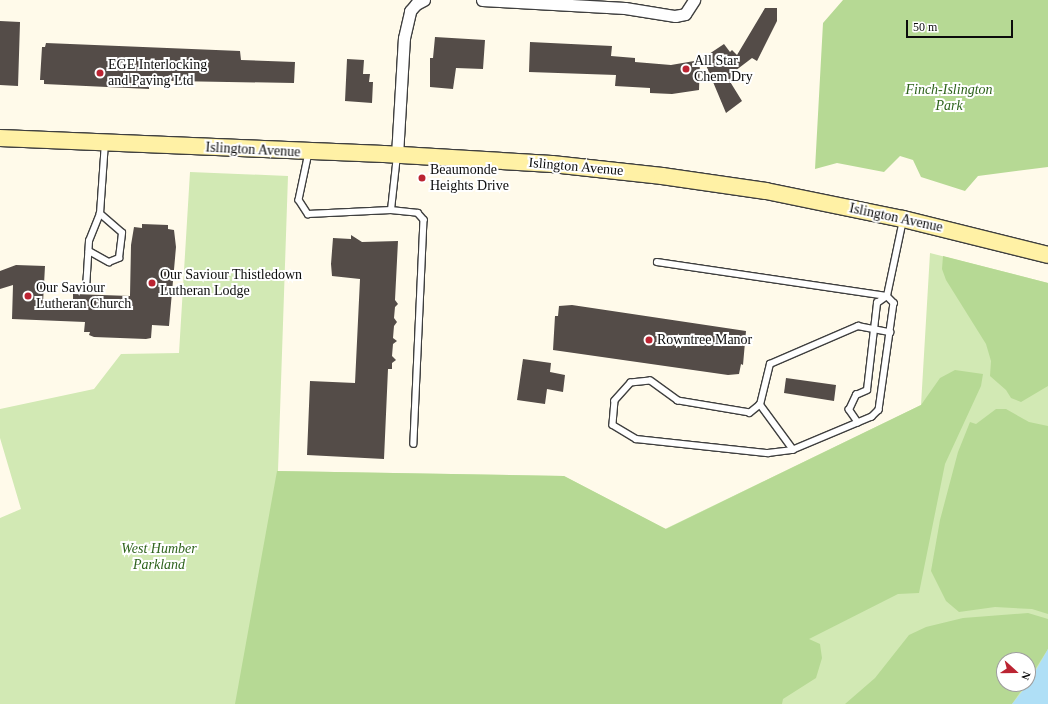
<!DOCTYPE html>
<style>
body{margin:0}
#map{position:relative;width:1048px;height:704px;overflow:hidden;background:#fffaea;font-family:Georgia,serif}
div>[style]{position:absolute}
.green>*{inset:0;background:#d2e9b4}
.forest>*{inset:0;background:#b6d994}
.water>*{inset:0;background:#afdff6}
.building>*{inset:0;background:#544c48}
.roads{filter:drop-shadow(1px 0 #3f3f3f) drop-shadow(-1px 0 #3f3f3f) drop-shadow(0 1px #3f3f3f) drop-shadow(0 -1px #3f3f3f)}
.service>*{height:5.5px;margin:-2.75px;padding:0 2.75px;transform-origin:2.75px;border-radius:2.75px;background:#fff}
.minor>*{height:11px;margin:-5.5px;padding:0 5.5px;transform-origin:5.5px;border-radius:5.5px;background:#fff}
.secondary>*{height:16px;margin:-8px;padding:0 8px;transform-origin:8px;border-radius:8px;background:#fff1a5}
.dots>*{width:11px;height:11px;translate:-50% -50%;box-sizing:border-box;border:2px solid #fff;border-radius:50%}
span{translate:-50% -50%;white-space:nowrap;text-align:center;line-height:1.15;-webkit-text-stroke:4px #fff;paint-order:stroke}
.poi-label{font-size:14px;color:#0c0c0c}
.left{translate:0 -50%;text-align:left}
.park-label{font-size:14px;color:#2e631c;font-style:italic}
.street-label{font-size:14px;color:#0c0c0c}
.north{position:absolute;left:996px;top:652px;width:40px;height:40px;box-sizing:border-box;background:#fff;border:1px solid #9e9e9e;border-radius:50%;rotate:111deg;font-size:11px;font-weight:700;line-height:16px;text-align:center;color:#0c0c0c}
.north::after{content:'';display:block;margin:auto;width:14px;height:18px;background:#bb2432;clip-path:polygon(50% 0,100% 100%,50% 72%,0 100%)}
.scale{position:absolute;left:906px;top:20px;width:107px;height:18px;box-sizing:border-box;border:2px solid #0c0c0c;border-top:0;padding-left:5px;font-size:12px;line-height:14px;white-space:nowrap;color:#0c0c0c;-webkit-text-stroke:3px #fff;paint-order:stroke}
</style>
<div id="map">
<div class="green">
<div style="clip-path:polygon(evenodd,190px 172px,288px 176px,278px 471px,564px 476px,665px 529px,921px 405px,930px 253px,1048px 283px,1048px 704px,0 704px,0 518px,21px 509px,0 438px,0 409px,94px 389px,121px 354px,179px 353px,190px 172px,1004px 660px,1028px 660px,1028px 684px,1004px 684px,1004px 660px)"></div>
</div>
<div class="forest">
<div style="clip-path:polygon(843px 0,1048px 0,1048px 167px,978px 176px,965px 191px,921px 177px,913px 160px,900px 156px,884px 172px,837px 163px,815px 169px,823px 23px)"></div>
<div style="clip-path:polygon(943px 256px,1048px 283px,1048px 386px,1021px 402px,1011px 398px,1006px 390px,990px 376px,991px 361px,986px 344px,946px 280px,942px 269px)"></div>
<div style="clip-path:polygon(955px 370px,983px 374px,981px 386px,945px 464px,919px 593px,898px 594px,809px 639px,820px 644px,822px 658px,816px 678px,783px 699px,782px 704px,235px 704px,277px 471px,564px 476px,666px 529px,921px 405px,940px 378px)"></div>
<div style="clip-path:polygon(996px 409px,1006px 409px,1029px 422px,1048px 426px,1048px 614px,1032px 609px,995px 607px,959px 612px,946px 601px,931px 571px,940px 520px,958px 452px,970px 422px,976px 424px)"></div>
<div style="clip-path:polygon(1028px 613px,1048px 619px,1048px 649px,1028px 681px,1028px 660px,1004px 660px,1004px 684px,1026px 684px,1012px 704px,845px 704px,875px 678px,909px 635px,926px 627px,963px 618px)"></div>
</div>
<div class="water">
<div style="clip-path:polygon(1048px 649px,1048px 704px,1012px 704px,1028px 684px)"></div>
</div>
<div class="building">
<div style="clip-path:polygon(765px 8px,777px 8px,777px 21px,757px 61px,752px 58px,731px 74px,733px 76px,729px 80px,742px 101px,726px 113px,703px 58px,724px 44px,730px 52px,732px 50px,737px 55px)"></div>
<div style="clip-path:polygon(0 21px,20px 22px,18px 86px,0 85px)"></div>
<div style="clip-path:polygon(435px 37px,485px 40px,483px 69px,456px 68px,453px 89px,430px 87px,430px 58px,433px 58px)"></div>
<div style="clip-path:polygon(530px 42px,612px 46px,611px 56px,635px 58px,635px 62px,671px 65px,700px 60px,699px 90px,672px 94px,650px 93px,650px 88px,615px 86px,616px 75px,529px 72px)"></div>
<div style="clip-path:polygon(46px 43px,240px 51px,241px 60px,295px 62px,294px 83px,172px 81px,168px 81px,168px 85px,149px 84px,149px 89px,44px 84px,44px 80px,40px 80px,42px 47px,45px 47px)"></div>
<div style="clip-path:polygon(347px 59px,364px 60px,363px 74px,370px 74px,369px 82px,373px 82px,372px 103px,345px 101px)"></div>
<div style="clip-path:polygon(142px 224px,168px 225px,168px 229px,174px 230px,176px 247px,169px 326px,152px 325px,151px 338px,146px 339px,94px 337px,89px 335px,90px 332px,84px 332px,85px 322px,12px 319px,13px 285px,0 289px,0 271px,16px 265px,45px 266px,43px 303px,73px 305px,73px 294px,130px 296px,131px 245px,134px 227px,142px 228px)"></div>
<div style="clip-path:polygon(351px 235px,362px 242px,398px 241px,395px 300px,398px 304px,395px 307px,394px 318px,397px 322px,394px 326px,393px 338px,397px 341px,393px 344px,392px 356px,396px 360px,392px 363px,392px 369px,388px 369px,384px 459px,307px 455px,310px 381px,355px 383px,360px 279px,332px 276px,331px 264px,333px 238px,351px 239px)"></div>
<div style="clip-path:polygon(572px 305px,746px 331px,743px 365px,741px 364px,739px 374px,728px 375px,553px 350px,555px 316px,558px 316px,559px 306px)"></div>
<div style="clip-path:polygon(523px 359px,551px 363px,550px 372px,565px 375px,563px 392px,547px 389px,545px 404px,517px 400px)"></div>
<div style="clip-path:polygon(786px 378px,836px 385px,834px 401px,784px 393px)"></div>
</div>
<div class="roads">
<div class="service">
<div style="left:309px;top:153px;width:48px;rotate:102deg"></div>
<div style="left:299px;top:200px;width:17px;rotate:57deg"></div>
<div style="left:308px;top:214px;width:83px;rotate:-2.8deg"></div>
<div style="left:391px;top:210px;width:27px;rotate:6deg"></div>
<div style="left:418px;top:213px;width:9px;rotate:49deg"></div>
<div style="left:424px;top:220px;width:224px;rotate:92.6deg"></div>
<div style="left:391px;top:210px;width:54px;rotate:-83.7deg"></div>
<div style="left:89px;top:251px;width:23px;rotate:29deg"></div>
<div style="left:109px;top:262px;width:11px;rotate:-22deg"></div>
<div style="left:119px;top:258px;width:25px;rotate:-83deg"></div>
<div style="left:122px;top:233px;width:29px;rotate:-139deg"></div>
<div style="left:657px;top:262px;width:232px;rotate:8.4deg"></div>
<div style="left:887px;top:296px;width:10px;rotate:45deg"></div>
<div style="left:894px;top:303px;width:29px;rotate:98deg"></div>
<div style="left:890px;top:332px;width:79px;rotate:98deg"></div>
<div style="left:879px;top:410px;width:10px;rotate:135deg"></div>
<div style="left:872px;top:417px;width:86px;rotate:157.3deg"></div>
<div style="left:793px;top:450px;width:56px;rotate:-126.3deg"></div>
<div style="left:760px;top:405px;width:42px;rotate:-76.3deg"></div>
<div style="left:770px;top:364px;width:96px;rotate:-23.4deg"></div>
<div style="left:858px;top:326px;width:33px;rotate:11deg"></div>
<div style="left:86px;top:289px;width:48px;rotate:-86.4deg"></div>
<div style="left:89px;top:241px;width:29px;rotate:-68deg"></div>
<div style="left:100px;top:214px;width:71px;rotate:-86deg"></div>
<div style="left:760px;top:405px;width:13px;rotate:141deg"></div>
<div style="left:750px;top:413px;width:73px;rotate:-170.5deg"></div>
<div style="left:678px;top:401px;width:34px;rotate:-144deg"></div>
<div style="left:650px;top:381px;width:19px;rotate:174deg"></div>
<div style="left:631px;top:383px;width:24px;rotate:132deg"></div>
<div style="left:615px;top:401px;width:24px;rotate:95deg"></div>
<div style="left:613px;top:425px;width:27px;rotate:31deg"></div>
<div style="left:636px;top:439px;width:133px;rotate:6.1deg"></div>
<div style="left:768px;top:453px;width:25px;rotate:-7deg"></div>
<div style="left:858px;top:423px;width:16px;rotate:-125deg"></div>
<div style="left:849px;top:410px;width:17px;rotate:-65deg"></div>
<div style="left:856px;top:395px;width:12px;rotate:-24deg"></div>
<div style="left:867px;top:390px;width:88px;rotate:-83.4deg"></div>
<div style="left:877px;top:303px;width:12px;rotate:-35deg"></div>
<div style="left:887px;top:296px;width:78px;rotate:-78.1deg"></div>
</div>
<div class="minor">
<div style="left:482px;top:0;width:143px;rotate:3.2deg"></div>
<div style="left:625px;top:8px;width:51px;rotate:9.1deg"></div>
<div style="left:675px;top:16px;width:10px;rotate:-11deg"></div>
<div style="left:685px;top:14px;width:17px;rotate:-57deg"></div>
<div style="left:397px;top:155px;width:117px;rotate:-86.6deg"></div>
<div style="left:404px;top:38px;width:28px;rotate:-77deg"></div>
<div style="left:410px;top:11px;width:9px;rotate:-49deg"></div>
<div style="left:416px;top:4px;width:9px;rotate:-27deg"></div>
</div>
<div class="secondary">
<div style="left:0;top:138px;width:384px;rotate:2.4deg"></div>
<div style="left:384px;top:154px;width:168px;rotate:3.4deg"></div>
<div style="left:552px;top:164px;width:111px;rotate:6.2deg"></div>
<div style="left:662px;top:176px;width:105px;rotate:8.2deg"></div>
<div style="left:766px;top:191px;width:140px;rotate:11.6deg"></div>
<div style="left:903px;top:219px;width:149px;rotate:13.9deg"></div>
</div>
</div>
<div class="dots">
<div style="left:686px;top:69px;background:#bb2432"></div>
<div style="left:100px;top:73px;background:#bb2432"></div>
<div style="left:422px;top:178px;background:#bb2432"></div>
<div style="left:152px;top:283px;background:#bb2432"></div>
<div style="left:28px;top:296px;background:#bb2432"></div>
<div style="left:649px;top:340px;background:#bb2432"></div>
</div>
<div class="poi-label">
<span class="left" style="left:694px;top:69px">All Star<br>Chem Dry</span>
<span class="left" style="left:108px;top:73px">EGE Interlocking<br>and Paving Ltd</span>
<span class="left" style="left:430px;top:178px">Beaumonde<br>Heights Drive</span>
<span class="left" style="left:160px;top:283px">Our Saviour Thistledown<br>Lutheran Lodge</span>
<span class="left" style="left:36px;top:296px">Our Saviour<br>Lutheran Church</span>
<span class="left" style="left:657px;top:340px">Rowntree Manor</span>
</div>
<div class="park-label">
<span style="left:949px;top:98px">Finch-Islington<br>Park</span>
<span style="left:159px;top:557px">West Humber<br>Parkland</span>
</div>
<div class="street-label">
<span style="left:253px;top:150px;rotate:3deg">Islington Avenue</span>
<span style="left:576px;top:167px;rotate:5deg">Islington Avenue</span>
<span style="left:896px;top:218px;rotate:12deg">Islington Avenue</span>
</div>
<div class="north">N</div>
<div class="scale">50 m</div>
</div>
